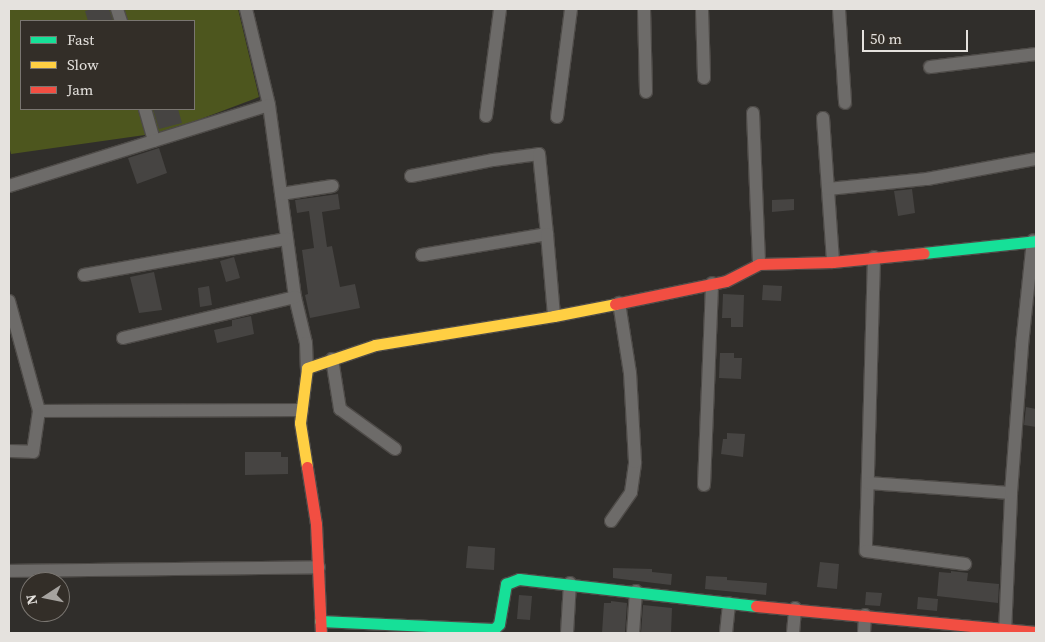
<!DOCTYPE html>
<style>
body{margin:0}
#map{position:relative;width:1045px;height:642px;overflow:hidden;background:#302e2b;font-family:"Source Serif 4",serif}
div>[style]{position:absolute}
.green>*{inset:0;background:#4d561e}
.building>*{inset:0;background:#464442}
.roads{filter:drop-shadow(1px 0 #4e4b48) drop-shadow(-1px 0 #4e4b48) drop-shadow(0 1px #4e4b48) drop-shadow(0 -1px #4e4b48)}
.street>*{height:12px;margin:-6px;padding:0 6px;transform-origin:6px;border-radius:6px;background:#6d6b69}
.fast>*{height:11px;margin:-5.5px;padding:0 5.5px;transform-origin:5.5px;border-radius:5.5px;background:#16e098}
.slow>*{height:11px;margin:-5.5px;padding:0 5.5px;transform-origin:5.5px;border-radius:5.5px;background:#ffcf43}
.jam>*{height:11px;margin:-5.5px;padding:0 5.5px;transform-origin:5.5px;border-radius:5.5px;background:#f24e42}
span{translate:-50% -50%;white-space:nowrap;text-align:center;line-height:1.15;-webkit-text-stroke:5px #332e28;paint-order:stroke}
.frame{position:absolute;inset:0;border:10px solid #e5e2de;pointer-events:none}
.legend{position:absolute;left:20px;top:20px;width:175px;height:90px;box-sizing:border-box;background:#332e28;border:1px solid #7a7671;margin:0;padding:6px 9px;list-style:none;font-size:15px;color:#e5e2de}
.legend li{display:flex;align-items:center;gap:10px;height:25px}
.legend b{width:25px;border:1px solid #7a7671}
.north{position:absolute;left:20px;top:572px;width:50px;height:50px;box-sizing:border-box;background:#332e28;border:1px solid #7a7671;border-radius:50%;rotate:259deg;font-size:14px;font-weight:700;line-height:20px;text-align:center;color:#e5e2de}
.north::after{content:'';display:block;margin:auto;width:18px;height:22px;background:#a6a39f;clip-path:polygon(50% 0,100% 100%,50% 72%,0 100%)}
.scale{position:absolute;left:862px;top:30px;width:106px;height:22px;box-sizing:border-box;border:2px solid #e5e2de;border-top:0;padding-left:6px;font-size:15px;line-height:18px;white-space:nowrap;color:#e5e2de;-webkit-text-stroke:4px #332e28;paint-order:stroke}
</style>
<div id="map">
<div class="green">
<div style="clip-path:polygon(evenodd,9px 9px,238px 9px,259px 97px,166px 132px,11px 154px,9px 146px,9px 9px,21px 21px,194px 21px,194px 109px,21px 109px,21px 21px)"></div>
</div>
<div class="building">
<div style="clip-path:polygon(92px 9px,109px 9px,113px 21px,88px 21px,85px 11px)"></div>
<div style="clip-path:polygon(153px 109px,178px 109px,182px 123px,159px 129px)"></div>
<div style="clip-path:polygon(159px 148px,167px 173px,137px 184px,128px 158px)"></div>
<div style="clip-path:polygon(912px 189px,915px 213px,898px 216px,894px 191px)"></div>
<div style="clip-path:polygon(338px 194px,340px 209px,322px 212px,327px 247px,332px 246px,340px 287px,355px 284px,360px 308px,310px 318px,305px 295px,308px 294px,302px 250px,314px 248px,309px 211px,297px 213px,295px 200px)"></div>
<div style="clip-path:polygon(794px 199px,794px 210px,772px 212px,772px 200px)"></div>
<div style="clip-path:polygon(234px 257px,240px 278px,226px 282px,220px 261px)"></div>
<div style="clip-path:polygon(154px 272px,162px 310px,139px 313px,130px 277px)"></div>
<div style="clip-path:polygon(763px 285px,782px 286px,781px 301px,762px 300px)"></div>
<div style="clip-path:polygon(209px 286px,212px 305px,200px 307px,198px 288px)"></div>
<div style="clip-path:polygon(723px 294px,744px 295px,743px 327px,731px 327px,731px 318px,722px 318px)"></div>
<div style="clip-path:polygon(251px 316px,254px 334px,217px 343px,214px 330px,232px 326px,232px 320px)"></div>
<div style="clip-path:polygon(720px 353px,734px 353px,734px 358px,742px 358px,741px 379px,719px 378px)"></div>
<div style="clip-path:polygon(1026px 407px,1036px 409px,1036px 427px,1024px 425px)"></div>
<div style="clip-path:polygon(727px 433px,745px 434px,743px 457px,721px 454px,723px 439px,727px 439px)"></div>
<div style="clip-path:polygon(245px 452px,281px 452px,281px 457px,288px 457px,288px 474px,245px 475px)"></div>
<div style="clip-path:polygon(468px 546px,495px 548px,494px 570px,466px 568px)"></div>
<div style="clip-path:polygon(820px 562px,839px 564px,837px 589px,817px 587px)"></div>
<div style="clip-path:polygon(613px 568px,652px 569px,652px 572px,672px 574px,671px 585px,613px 578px)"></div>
<div style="clip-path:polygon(951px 571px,968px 573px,967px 581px,999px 584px,998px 603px,937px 596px,939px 572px,951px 573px)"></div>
<div style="clip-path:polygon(706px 576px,727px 577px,727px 580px,767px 583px,766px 595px,705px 589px)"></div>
<div style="clip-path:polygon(866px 592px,882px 593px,880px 606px,865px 605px)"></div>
<div style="clip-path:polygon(519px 595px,532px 596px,530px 620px,517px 619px)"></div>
<div style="clip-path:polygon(918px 597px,938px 599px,937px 611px,917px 609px)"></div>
<div style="clip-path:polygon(611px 601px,627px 603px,625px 633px,602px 633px,604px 603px,611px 603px)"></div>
<div style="clip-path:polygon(643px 605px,672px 608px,671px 633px,641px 633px)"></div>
</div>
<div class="roads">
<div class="street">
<div style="left:117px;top:9px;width:13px;rotate:72deg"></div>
<div style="left:246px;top:9px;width:99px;rotate:76.5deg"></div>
<div style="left:269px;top:105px;width:194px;rotate:82.3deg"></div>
<div style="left:295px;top:297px;width:47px;rotate:76.6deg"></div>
<div style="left:306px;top:343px;width:25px;rotate:88deg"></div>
<div style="left:644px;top:9px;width:83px;rotate:88.6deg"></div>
<div style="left:702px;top:9px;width:69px;rotate:88.3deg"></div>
<div style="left:839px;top:9px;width:94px;rotate:86.3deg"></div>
<div style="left:930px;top:67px;width:107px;rotate:-7deg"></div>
<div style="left:145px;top:109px;width:33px;rotate:74deg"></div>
<div style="left:753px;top:113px;width:151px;rotate:87.7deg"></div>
<div style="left:486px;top:116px;width:108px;rotate:-82.5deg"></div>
<div style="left:557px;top:117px;width:109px;rotate:-82.6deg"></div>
<div style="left:823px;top:118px;width:144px;rotate:86deg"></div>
<div style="left:411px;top:176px;width:84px;rotate:-11deg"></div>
<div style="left:493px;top:160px;width:46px;rotate:-7.4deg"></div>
<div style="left:539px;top:154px;width:80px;rotate:84.3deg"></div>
<div style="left:9px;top:186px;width:272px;rotate:-17.3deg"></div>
<div style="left:828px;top:189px;width:100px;rotate:-5.8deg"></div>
<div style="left:927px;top:179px;width:111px;rotate:-10.4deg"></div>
<div style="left:281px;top:194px;width:52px;rotate:-8.9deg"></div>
<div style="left:422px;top:255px;width:127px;rotate:-9.5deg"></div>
<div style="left:547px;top:234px;width:82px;rotate:85.1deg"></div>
<div style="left:874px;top:257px;width:294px;rotate:91.6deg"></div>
<div style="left:866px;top:551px;width:100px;rotate:7.5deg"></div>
<div style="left:84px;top:275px;width:206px;rotate:-10.1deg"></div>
<div style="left:9px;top:301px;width:114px;rotate:74.7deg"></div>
<div style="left:39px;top:411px;width:263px;rotate:-0.2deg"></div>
<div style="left:123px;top:338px;width:177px;rotate:-13.4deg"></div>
<div style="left:332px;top:359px;width:51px;rotate:80.9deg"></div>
<div style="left:340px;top:409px;width:68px;rotate:36deg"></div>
<div style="left:9px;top:451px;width:24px;rotate:2deg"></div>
<div style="left:33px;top:452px;width:41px;rotate:-81.7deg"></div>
<div style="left:868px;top:483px;width:143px;rotate:4deg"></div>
<div style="left:704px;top:485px;width:202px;rotate:-87.7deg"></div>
<div style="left:611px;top:521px;width:35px;rotate:-55deg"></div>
<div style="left:631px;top:492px;width:30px;rotate:-82deg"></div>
<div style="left:635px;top:462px;width:89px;rotate:-93.2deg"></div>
<div style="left:630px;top:373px;width:71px;rotate:-98.9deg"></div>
<div style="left:9px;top:571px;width:310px;rotate:-0.7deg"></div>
<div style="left:567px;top:633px;width:50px;rotate:-86.6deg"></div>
<div style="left:633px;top:633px;width:42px;rotate:-85.9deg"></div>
<div style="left:726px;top:633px;width:30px;rotate:-84deg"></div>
<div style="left:793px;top:633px;width:25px;rotate:-85deg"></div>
<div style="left:864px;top:633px;width:18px;rotate:-87deg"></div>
<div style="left:1005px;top:633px;width:140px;rotate:-87.5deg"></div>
<div style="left:1011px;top:493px;width:148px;rotate:-85.7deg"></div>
<div style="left:1022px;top:345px;width:105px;rotate:-84deg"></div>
</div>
<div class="fast">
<div style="left:924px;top:253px;width:113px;rotate:-6.1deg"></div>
<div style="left:320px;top:621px;width:174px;rotate:2.6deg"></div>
<div style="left:494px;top:629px;width:7px;rotate:-45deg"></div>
<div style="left:499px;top:624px;width:41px;rotate:-80.1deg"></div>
<div style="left:506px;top:584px;width:14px;rotate:-21deg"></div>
<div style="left:519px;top:579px;width:239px;rotate:6.5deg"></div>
</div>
<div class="slow">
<div style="left:307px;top:467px;width:45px;rotate:-99deg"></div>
<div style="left:300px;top:423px;width:55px;rotate:-82.7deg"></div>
<div style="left:307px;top:368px;width:72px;rotate:-18.7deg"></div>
<div style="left:375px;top:345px;width:181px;rotate:-9.2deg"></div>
<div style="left:554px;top:316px;width:62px;rotate:-11.1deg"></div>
</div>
<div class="jam">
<div style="left:615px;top:304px;width:113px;rotate:-11.7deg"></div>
<div style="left:726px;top:281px;width:37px;rotate:-27deg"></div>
<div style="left:759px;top:264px;width:74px;rotate:-1.5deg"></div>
<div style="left:833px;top:262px;width:91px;rotate:-5.6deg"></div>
<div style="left:307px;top:467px;width:58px;rotate:81deg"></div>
<div style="left:316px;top:524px;width:109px;rotate:87.4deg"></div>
<div style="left:756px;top:606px;width:281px;rotate:5.3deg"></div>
</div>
</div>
<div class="frame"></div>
<ul class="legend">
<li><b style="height:6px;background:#16e098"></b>Fast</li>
<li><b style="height:6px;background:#ffcf43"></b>Slow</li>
<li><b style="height:6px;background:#f24e42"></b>Jam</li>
</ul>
<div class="north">N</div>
<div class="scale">50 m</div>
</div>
